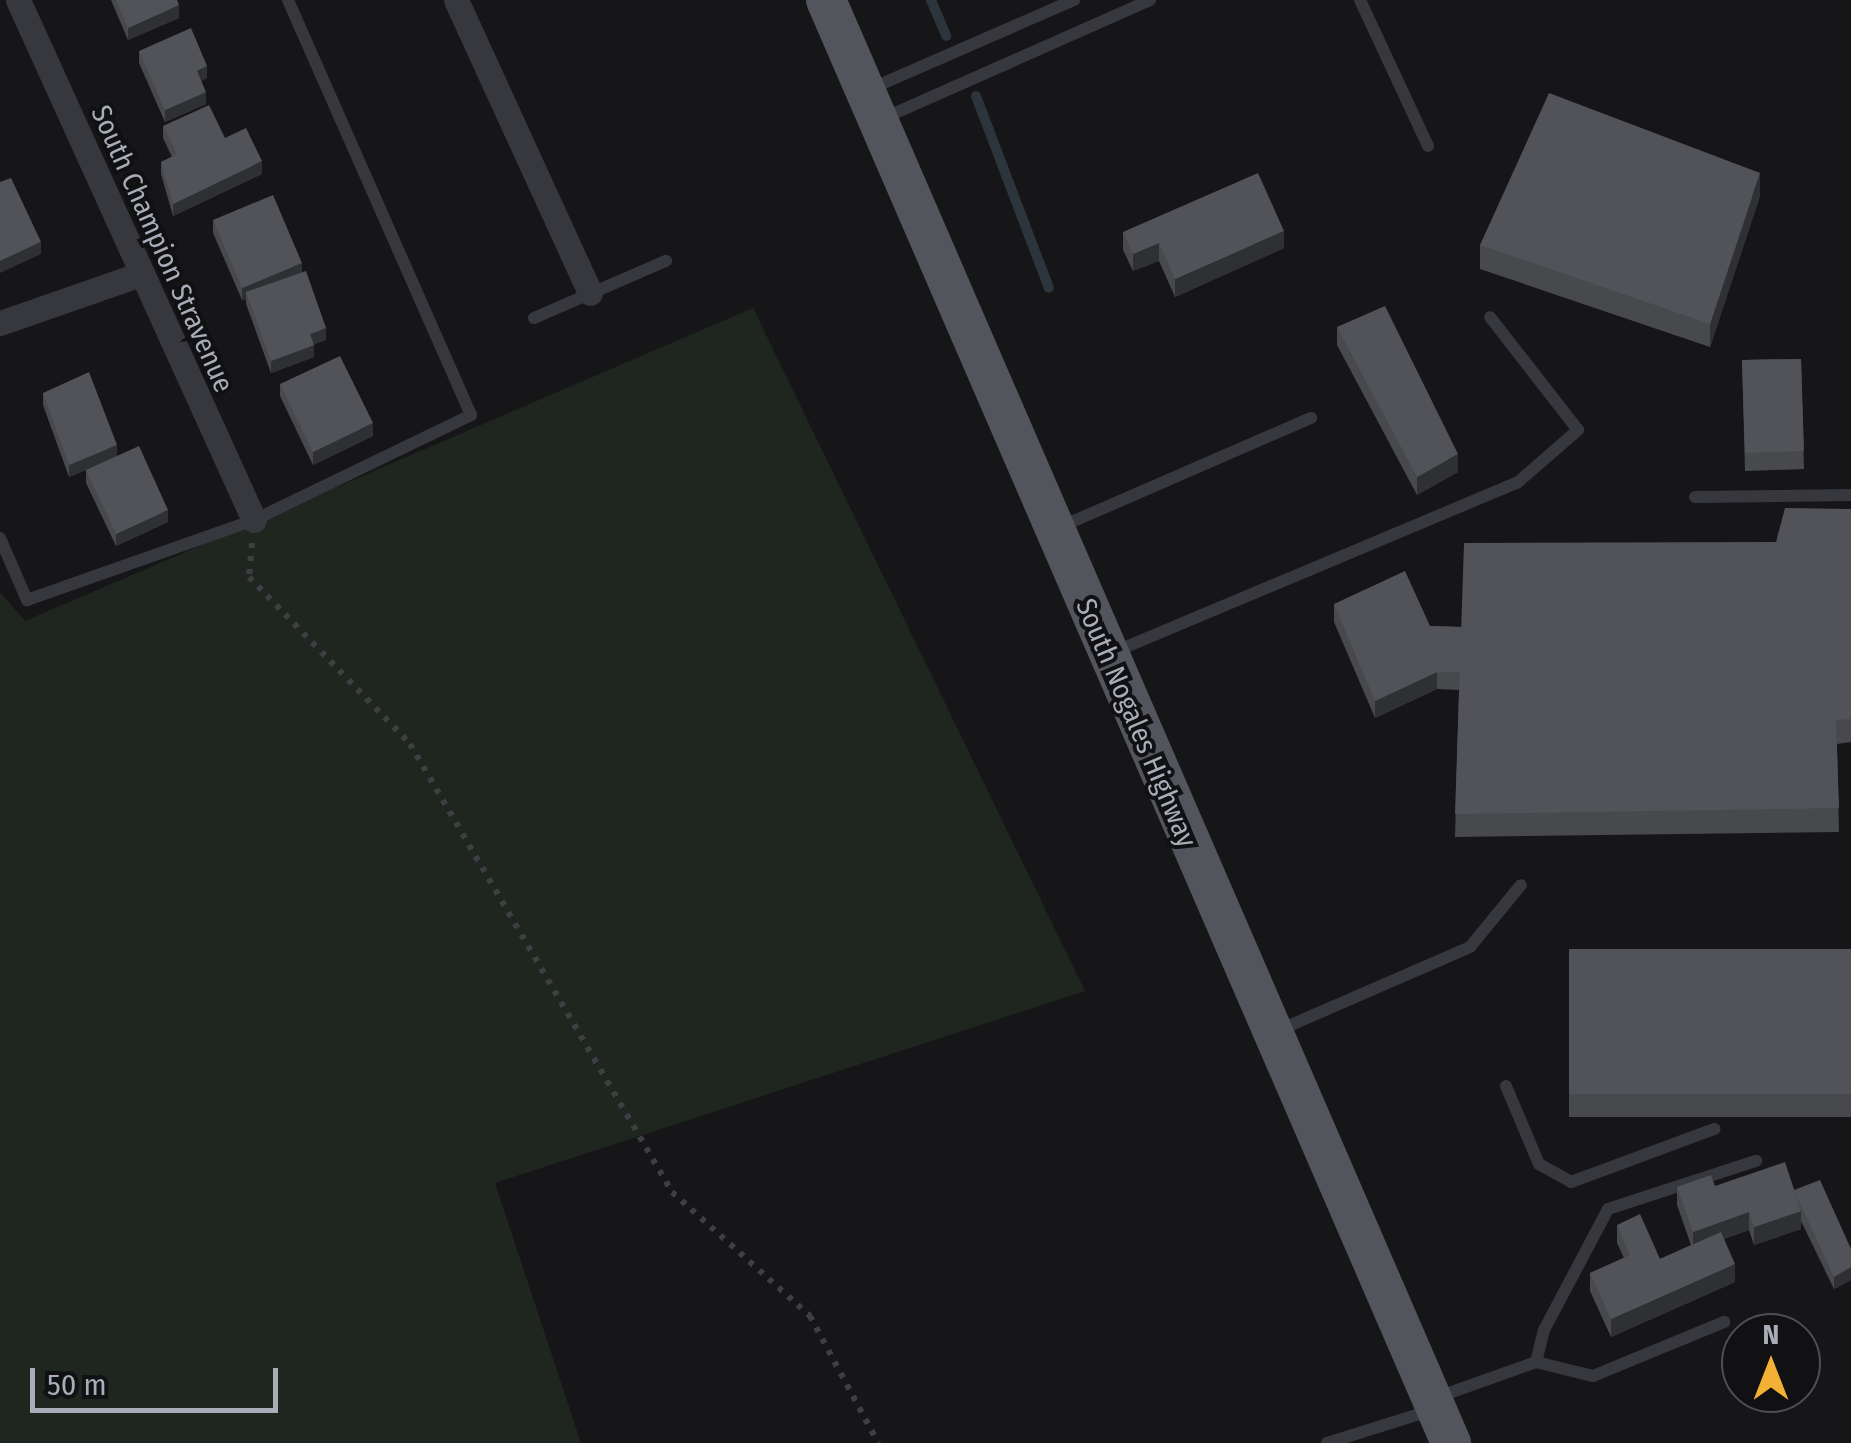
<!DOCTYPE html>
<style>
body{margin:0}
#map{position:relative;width:1851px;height:1443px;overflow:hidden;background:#161618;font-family:"Fira Sans Condensed",sans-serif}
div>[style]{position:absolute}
.green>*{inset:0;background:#1e261f}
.stream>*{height:10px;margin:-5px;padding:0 5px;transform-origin:5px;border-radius:5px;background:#2c353c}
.path>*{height:6px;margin-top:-3px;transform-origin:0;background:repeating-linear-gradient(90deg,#3d3f44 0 5px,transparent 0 13px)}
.service>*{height:12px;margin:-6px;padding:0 6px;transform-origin:6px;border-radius:6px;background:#37383d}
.minor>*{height:25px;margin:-12.5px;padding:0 12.5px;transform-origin:12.5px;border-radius:12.5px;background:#37383d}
.primary>*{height:40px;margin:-20px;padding:0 20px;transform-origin:20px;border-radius:20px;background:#53555c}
.wall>*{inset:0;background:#47494d}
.shaded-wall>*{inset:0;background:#2f3033}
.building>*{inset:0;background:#525359}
span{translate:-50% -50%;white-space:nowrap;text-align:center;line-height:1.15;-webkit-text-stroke:8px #111113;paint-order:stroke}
.street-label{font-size:28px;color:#a8adb8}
.north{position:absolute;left:1721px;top:1313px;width:100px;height:100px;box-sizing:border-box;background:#111113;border:2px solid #4d4f55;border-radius:50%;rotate:0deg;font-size:28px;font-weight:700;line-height:40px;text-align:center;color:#a8adb8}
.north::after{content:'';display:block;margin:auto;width:35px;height:45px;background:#f2b134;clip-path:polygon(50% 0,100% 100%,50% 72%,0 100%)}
.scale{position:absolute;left:30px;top:1368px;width:248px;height:45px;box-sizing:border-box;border:5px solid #a8adb8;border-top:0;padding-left:12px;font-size:30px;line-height:35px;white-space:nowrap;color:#a8adb8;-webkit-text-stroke:8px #111113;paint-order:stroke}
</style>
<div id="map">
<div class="green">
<div style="clip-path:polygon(753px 308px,1085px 991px,495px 1183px,581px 1443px,0 1443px,0 592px,25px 621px)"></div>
</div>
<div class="stream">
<div style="left:931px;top:0;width:39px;rotate:67deg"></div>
<div style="left:976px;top:96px;width:205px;rotate:69.2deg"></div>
</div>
<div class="path">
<div style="left:252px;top:543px;width:34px;rotate:95deg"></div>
<div style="left:249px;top:577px;width:232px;rotate:46deg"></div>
<div style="left:410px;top:744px;width:519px;rotate:59.68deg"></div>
<div style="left:672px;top:1192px;width:186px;rotate:41.9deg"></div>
<div style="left:810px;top:1316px;width:144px;rotate:61.8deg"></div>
</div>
<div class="service">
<div style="left:1360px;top:0;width:161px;rotate:65deg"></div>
<div style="left:870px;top:89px;width:223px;rotate:-23.6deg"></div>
<div style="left:884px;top:118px;width:291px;rotate:-23.9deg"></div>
<div style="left:534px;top:318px;width:144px;rotate:-23.4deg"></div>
<div style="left:1695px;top:497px;width:156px;rotate:-0.7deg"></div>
<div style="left:1060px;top:527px;width:274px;rotate:-23.5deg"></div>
<div style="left:0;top:538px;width:68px;rotate:66.5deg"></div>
<div style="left:27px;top:600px;width:241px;rotate:-19.4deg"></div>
<div style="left:254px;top:520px;width:241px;rotate:-25.8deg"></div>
<div style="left:471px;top:415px;width:454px;rotate:-113.8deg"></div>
<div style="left:1114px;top:652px;width:437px;rotate:-22.8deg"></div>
<div style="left:1517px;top:483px;width:81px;rotate:-41deg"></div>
<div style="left:1578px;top:430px;width:143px;rotate:-127.9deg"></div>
<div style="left:1277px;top:1031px;width:210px;rotate:-23.5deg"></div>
<div style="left:1470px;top:947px;width:80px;rotate:-50.6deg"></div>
<div style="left:1506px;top:1086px;width:85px;rotate:67.1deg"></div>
<div style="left:1539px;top:1164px;width:37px;rotate:29deg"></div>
<div style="left:1571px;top:1182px;width:153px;rotate:-20.3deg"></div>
<div style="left:1536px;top:1362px;width:59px;rotate:13.8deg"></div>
<div style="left:1593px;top:1376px;width:142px;rotate:-22.4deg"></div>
<div style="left:1435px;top:1398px;width:107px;rotate:-19.6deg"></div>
<div style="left:1536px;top:1362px;width:33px;rotate:-76deg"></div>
<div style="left:1544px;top:1330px;width:137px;rotate:-62.1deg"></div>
<div style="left:1608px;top:1209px;width:156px;rotate:-18deg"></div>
<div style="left:1327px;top:1443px;width:107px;rotate:-17.4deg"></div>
</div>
<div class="minor">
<div style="left:18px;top:0;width:571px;rotate:65.59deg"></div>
<div style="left:456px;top:0;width:322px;rotate:65.4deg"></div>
<div style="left:0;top:323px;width:146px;rotate:-19.2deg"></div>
</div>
<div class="primary">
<div style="left:826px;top:0;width:1573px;rotate:66.58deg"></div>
</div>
<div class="wall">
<div style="clip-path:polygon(111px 0,177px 0,179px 18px,128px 40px)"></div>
<div style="clip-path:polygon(139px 51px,207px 78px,201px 81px,206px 104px,165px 122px,139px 63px)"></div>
<div style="clip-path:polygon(163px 126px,225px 138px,262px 174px,173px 216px,161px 174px,161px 162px,172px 157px,163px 138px)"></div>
<div style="clip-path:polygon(1760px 196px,1710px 347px,1480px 269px,1480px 245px)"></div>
<div style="clip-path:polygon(213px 220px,302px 272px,326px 340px,314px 344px,314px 357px,271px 373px,246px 304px,246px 299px,242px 300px,213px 233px)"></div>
<div style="clip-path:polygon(1123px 232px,1284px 248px,1175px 297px,1159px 261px,1133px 271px,1123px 250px)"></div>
<div style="clip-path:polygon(1337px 327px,1458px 472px,1417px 495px,1337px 345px)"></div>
<div style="clip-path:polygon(1801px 359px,1804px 469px,1745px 471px,1742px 360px)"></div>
<div style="clip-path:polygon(280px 384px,373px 436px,313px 465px,280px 396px)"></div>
<div style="clip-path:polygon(43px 393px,117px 456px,168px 522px,116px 546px,86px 483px,86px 470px,93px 467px,69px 477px,43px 405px)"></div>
<div style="clip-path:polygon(1851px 509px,1851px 742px,1837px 744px,1839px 832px,1455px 837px,1459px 690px,1437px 689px,1375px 718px,1334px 622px,1334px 604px,1430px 626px,1462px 627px,1776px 542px)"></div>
<div style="clip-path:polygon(1569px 949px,1851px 949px,1851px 1117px,1569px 1117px)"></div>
<div style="clip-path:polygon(1715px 1186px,1794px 1190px,1851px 1249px,1851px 1280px,1834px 1289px,1801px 1221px,1801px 1229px,1754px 1245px,1749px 1230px,1724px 1239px,1735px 1282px,1611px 1337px,1590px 1291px,1590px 1273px,1624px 1258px,1617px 1243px,1617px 1225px,1660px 1259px,1691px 1245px,1677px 1205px,1677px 1187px)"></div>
</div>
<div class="shaded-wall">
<div style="clip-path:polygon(179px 5px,179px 18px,128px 40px,128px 28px)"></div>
<div style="clip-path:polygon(207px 66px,207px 78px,197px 83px,197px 71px)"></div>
<div style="clip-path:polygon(206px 92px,206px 104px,165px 122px,165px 110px)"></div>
<div style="clip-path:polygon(262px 161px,262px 174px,173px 216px,173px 204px)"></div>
<div style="clip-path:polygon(1760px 173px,1760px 196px,1710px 347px,1710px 324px)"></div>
<div style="clip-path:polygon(1284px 231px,1284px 248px,1175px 297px,1175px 279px)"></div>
<div style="clip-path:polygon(41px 242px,41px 254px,0 273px,0 261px)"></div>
<div style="clip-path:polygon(1159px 243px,1159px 261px,1133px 271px,1133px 254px)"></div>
<div style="clip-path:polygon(302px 263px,302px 275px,246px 292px,246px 299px,242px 300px,242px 288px)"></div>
<div style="clip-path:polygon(326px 328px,326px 340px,310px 346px,310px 334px)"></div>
<div style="clip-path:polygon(314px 345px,314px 357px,271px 373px,271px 361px)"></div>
<div style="clip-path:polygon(373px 423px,373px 436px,313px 465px,313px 452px)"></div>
<div style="clip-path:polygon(117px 445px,117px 458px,69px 477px,69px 465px)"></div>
<div style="clip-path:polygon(1458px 454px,1458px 472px,1417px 495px,1417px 477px)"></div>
<div style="clip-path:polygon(168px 510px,168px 522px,116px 546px,116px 534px)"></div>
<div style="clip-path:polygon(1437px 672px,1437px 689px,1375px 718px,1375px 701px)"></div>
<div style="clip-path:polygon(1801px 1211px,1801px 1229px,1754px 1245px,1754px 1227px)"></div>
<div style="clip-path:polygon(1749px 1212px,1749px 1230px,1693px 1250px,1693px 1232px)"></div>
<div style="clip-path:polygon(1735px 1264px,1735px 1282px,1611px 1337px,1611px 1319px)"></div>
<div style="clip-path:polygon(1851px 1267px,1851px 1280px,1834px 1289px,1834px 1277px)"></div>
</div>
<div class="building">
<div style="clip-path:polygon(116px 0,177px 0,179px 5px,128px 28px)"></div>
<div style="clip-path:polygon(191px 28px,207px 66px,197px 71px,206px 92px,165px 110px,139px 51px)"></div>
<div style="clip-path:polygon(1549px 93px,1760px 173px,1710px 324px,1480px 245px)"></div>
<div style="clip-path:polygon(209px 105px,225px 138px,246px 128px,262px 161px,173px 204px,161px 162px,177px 154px,163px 126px)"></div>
<div style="clip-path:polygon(1258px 173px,1284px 231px,1175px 279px,1159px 243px,1133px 254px,1123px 232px)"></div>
<div style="clip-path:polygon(11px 178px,41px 242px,0 261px,0 182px)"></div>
<div style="clip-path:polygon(273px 195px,302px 263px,242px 288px,213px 220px)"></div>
<div style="clip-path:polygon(306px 271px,326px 328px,310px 334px,314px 345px,271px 361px,246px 292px)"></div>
<div style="clip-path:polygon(1385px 306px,1458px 454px,1417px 477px,1337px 327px)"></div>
<div style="clip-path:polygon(340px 356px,373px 423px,313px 452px,280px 384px)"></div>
<div style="clip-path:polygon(1801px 359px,1804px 451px,1745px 453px,1742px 360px)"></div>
<div style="clip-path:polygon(89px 372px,117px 445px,69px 465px,43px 393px)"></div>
<div style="clip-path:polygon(139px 446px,168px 510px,116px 534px,86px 470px)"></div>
<div style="clip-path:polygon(1785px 508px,1851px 509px,1851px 719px,1836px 720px,1839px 808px,1455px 814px,1464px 543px,1776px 542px)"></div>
<div style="clip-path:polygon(1405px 571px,1430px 626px,1462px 627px,1460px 672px,1437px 672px,1375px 701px,1334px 604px)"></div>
<div style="clip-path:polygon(1569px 949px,1851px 949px,1851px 1094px,1569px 1094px)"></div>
<div style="clip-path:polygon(1785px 1162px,1801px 1211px,1754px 1227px,1749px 1212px,1693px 1232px,1677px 1187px,1711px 1175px,1715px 1186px)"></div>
<div style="clip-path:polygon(1820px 1180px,1851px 1249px,1851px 1267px,1834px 1277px,1794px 1190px)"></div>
<div style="clip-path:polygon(1640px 1214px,1660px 1259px,1721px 1232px,1735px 1264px,1611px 1319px,1590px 1273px,1630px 1255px,1617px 1225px)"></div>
</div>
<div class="street-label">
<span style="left:162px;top:249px;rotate:66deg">South Champion Stravenue</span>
<span style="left:1136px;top:723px;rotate:67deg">South Nogales Highway</span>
</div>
<div class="north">N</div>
<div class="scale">50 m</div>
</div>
